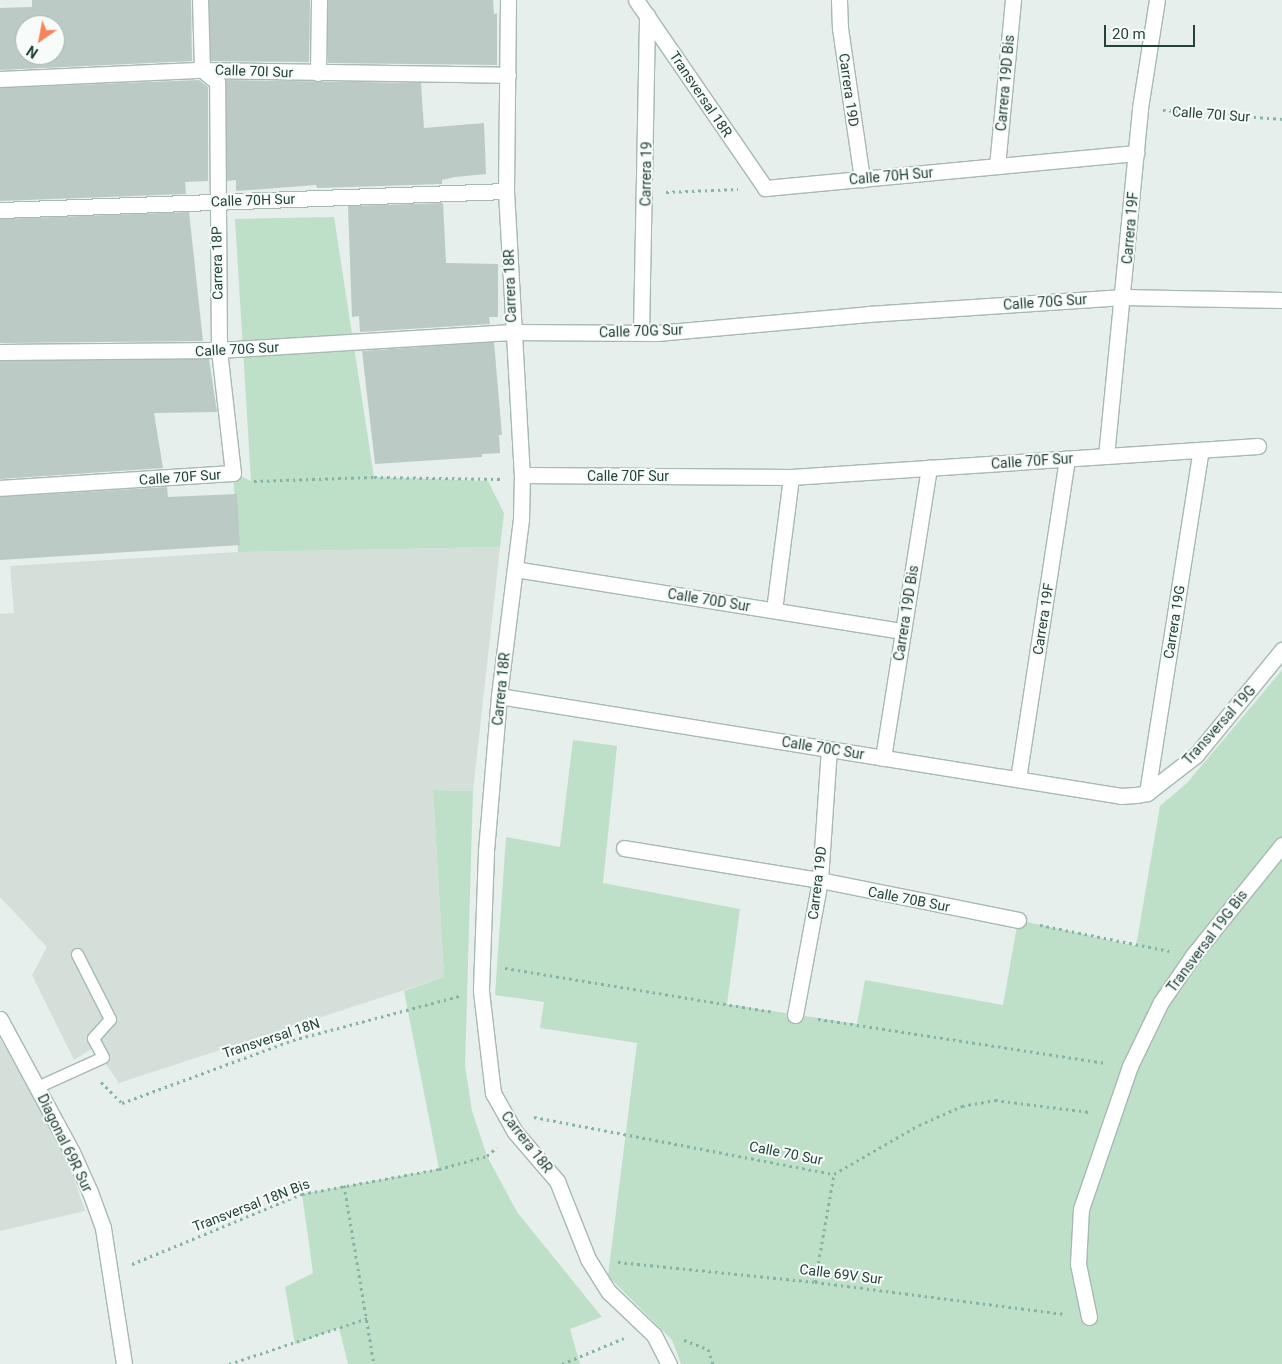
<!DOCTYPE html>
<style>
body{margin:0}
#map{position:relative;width:1282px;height:1364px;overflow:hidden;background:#e6efeb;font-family:Roboto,sans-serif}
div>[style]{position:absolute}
.built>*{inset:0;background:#d4dfda}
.green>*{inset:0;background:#bfe0c8}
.building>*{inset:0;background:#bbcac4}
.path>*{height:3px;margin-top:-1.5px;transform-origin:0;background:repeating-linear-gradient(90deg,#86b3a5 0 2.5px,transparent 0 6.5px)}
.roads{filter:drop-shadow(1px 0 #a8b8b2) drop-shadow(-1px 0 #a8b8b2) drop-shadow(0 1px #a8b8b2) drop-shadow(0 -1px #a8b8b2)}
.service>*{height:11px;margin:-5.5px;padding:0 5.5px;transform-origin:5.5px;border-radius:5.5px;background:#fff}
.minor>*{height:15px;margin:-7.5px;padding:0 7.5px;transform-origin:7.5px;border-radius:7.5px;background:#fff}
span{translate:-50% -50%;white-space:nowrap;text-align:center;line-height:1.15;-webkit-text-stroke:4px #f7fbf9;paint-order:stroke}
.street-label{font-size:14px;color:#24423a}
.north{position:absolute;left:15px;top:15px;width:50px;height:50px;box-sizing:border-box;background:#f7fbf9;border:1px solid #a3b1ad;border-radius:50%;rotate:213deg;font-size:14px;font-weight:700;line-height:20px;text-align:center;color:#24423a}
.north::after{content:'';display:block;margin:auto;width:18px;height:22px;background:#f4845f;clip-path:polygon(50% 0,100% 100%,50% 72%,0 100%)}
.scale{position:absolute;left:1104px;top:25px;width:91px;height:22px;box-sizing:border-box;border:2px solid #24423a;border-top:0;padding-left:6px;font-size:15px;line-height:18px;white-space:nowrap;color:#24423a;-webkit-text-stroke:4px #f7fbf9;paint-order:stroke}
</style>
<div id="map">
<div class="built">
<div style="clip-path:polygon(500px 547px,473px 791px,433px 790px,444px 977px,119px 1083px,94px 1047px,74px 1060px,32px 975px,47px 947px,0 897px,0 614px,14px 613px,10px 566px,238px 552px)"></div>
<div style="clip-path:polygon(0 1039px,44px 1113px,71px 1170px,85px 1211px,0 1231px)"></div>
</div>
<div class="green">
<div style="clip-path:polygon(334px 217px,374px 477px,488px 481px,504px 513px,500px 547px,238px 552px,233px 473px,251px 481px,235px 219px)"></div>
<div style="clip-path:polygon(1282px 670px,1282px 1364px,681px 1364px,672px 1340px,608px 1276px,637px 1043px,540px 1028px,544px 1002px,495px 995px,506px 837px,560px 847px,573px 740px,617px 746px,603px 883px,740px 909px,727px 1004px,857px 1024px,865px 980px,1003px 1005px,1018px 920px,1136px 946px,1160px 806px,1187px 783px)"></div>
<div style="clip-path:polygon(433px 790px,473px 791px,465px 1066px,472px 1111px,487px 1156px,517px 1212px,602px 1317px,570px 1329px,580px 1364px,348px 1364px,339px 1328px,295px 1344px,285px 1287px,313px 1273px,302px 1194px,439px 1169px,404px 991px,444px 977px)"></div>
</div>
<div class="building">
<div style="clip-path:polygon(evenodd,32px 0,191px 0,192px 61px,0 70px,0 8px,32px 7px,32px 0,25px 25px,55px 25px,55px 55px,25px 55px,25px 25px)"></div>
<div style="clip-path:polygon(209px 0,310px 0,309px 62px,211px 61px)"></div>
<div style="clip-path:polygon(328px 0,493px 0,494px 14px,497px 13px,497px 65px,328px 63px)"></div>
<div style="clip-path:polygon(199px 80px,208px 87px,208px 181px,185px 182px,186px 194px,0 201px,0 88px)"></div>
<div style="clip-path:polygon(226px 80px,421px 83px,424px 128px,484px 123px,486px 174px,455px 177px,442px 180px,442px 184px,317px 188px,316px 185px,236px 191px,236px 180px,227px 181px)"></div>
<div style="clip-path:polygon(443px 203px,446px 263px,498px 264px,498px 317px,489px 317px,490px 324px,360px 332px,359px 316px,352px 317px,348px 206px)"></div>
<div style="clip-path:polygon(189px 212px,203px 341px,0 343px,0 219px)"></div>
<div style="clip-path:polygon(494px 342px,502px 435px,499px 435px,500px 453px,482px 454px,482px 457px,375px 464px,362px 351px)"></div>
<div style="clip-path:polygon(209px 359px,217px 412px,154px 413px,163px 468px,0 479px,0 361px)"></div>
<div style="clip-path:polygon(167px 487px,168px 497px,237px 494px,240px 545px,0 560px,0 497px)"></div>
</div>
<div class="path">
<div style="left:1163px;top:110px;width:119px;rotate:4.3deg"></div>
<div style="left:666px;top:192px;width:72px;rotate:-2.4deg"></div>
<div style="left:254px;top:481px;width:120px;rotate:-1.9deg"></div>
<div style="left:374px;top:477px;width:126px;rotate:0.9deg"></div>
<div style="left:1040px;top:925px;width:132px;rotate:11.4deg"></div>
<div style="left:505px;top:968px;width:272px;rotate:9.3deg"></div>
<div style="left:818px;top:1019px;width:291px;rotate:8.7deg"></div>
<div style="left:101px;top:1082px;width:30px;rotate:45deg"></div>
<div style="left:122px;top:1103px;width:182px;rotate:-20.2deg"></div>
<div style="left:293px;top:1040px;width:172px;rotate:-14.8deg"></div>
<div style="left:534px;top:1117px;width:305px;rotate:10.8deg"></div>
<div style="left:834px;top:1174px;width:98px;rotate:-30deg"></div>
<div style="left:919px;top:1125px;width:47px;rotate:-23.8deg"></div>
<div style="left:962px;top:1106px;width:34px;rotate:-10deg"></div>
<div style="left:995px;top:1100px;width:95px;rotate:7.3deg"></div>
<div style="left:344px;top:1185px;width:181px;rotate:80.5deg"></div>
<div style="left:618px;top:1262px;width:198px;rotate:5.8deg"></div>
<div style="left:815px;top:1282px;width:251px;rotate:7.3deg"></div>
<div style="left:132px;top:1264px;width:184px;rotate:-22.4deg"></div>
<div style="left:302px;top:1194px;width:139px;rotate:-10.3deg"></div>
<div style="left:439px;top:1169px;width:50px;rotate:-15.2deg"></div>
<div style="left:487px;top:1156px;width:13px;rotate:-42deg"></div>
<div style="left:815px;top:1282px;width:110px;rotate:-80deg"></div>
<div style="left:684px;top:1340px;width:26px;rotate:21deg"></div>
<div style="left:708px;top:1349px;width:16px;rotate:72deg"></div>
<div style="left:229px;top:1364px;width:146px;rotate:-18.3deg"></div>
<div style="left:562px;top:1364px;width:67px;rotate:-22.8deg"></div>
</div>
<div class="roads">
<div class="service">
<div style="left:37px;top:1087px;width:72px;rotate:-24.4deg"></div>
<div style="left:103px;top:1057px;width:21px;rotate:-118deg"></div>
<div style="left:93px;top:1038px;width:25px;rotate:-48deg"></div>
<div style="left:110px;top:1019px;width:73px;rotate:-116.9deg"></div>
</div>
<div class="minor">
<div style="left:508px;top:0;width:191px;rotate:90.6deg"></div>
<div style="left:506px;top:191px;width:284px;rotate:86.8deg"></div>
<div style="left:522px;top:475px;width:44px;rotate:91.3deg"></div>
<div style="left:521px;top:519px;width:178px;rotate:97.1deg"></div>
<div style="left:499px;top:696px;width:157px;rotate:94.8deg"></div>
<div style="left:486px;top:852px;width:139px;rotate:92.1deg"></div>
<div style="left:481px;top:991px;width:103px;rotate:83.3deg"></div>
<div style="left:493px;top:1093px;width:45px;rotate:60.6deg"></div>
<div style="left:515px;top:1132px;width:65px;rotate:49.4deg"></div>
<div style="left:557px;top:1181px;width:84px;rotate:68.3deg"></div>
<div style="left:588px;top:1259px;width:39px;rotate:58deg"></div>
<div style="left:609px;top:1292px;width:62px;rotate:43.7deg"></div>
<div style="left:654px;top:1335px;width:33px;rotate:63deg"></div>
<div style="left:636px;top:0;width:228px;rotate:55.5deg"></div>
<div style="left:765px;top:188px;width:373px;rotate:-5.4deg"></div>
<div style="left:839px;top:0;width:28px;rotate:88deg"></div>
<div style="left:840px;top:28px;width:153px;rotate:81.7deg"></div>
<div style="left:318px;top:73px;width:73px;rotate:-89.2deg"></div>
<div style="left:0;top:79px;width:202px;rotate:-2.6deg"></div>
<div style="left:202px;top:70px;width:306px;rotate:0.9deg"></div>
<div style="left:997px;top:166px;width:167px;rotate:-84.5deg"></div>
<div style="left:0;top:210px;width:506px;rotate:-2.15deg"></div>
<div style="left:641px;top:332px;width:317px;rotate:-88.9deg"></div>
<div style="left:0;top:352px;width:219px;rotate:-0.5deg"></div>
<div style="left:219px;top:350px;width:294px;rotate:-3.5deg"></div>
<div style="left:512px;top:332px;width:145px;rotate:0.4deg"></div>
<div style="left:657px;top:333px;width:212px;rotate:-5.1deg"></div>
<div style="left:868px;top:314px;width:256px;rotate:-3.8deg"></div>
<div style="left:1123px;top:297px;width:159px;rotate:1.1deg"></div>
<div style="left:1106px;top:456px;width:350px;rotate:-84.4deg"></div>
<div style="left:1140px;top:108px;width:109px;rotate:-81.1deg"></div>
<div style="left:522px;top:475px;width:269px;rotate:0.4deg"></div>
<div style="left:791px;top:477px;width:468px;rotate:-3.8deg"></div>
<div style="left:0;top:488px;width:233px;rotate:-3.7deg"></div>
<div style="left:233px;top:473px;width:124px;rotate:-96.5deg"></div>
<div style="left:219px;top:350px;width:268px;rotate:-90.4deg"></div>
<div style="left:217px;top:82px;width:19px;rotate:-141deg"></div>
<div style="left:202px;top:70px;width:70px;rotate:-91.6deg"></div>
<div style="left:515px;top:569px;width:393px;rotate:9.1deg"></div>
<div style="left:774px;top:610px;width:134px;rotate:-82.7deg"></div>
<div style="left:499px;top:696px;width:630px;rotate:9.13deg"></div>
<div style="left:1121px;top:796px;width:15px;rotate:-4deg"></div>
<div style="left:1136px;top:795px;width:11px;rotate:-10deg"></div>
<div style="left:1147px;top:793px;width:62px;rotate:-37.8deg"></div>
<div style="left:1196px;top:755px;width:136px;rotate:-50.7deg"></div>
<div style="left:883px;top:758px;width:294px;rotate:-81deg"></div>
<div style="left:1018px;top:779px;width:324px;rotate:-81.3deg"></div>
<div style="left:1147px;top:793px;width:347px;rotate:-81.1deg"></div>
<div style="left:624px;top:848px;width:199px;rotate:9.3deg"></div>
<div style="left:820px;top:880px;width:202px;rotate:11.4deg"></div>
<div style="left:795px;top:1015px;width:137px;rotate:-79.5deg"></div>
<div style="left:820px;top:880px;width:131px;rotate:-86.1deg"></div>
<div style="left:0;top:1019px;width:151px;rotate:61.6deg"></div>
<div style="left:72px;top:1152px;width:44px;rotate:65.8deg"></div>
<div style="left:90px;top:1192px;width:38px;rotate:70deg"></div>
<div style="left:103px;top:1228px;width:138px;rotate:81.2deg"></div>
<div style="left:1089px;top:1317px;width:54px;rotate:-101.7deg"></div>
<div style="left:1078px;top:1264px;width:55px;rotate:-86.9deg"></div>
<div style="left:1081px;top:1209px;width:151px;rotate:-71.1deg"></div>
<div style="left:1130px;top:1066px;width:71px;rotate:-64.2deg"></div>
<div style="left:1161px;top:1002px;width:58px;rotate:-55.5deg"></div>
<div style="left:1194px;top:954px;width:140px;rotate:-51.1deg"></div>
</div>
</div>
<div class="street-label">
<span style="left:254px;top:71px;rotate:2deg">Calle 70I Sur</span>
<span style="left:1005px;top:83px;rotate:-85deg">Carrera 19D Bis</span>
<span style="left:849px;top:90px;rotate:82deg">Carrera 19D</span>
<span style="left:701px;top:94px;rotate:56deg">Transversal 18R</span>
<span style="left:1211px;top:114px;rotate:4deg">Calle 70I Sur</span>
<span style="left:646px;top:174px;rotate:-89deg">Carrera 19</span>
<span style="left:891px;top:176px;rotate:-5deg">Calle 70H Sur</span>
<span style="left:253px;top:200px;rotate:-2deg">Calle 70H Sur</span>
<span style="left:1130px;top:228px;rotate:-85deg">Carrera 19F</span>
<span style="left:217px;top:263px;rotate:-91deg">Carrera 18P</span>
<span style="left:510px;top:286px;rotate:-92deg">Carrera 18R</span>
<span style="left:1045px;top:302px;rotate:-4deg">Calle 70G Sur</span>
<span style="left:641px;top:331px;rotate:-2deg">Calle 70G Sur</span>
<span style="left:237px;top:349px;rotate:-3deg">Calle 70G Sur</span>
<span style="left:1032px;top:461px;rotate:-4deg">Calle 70F Sur</span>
<span style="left:628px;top:476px">Calle 70F Sur</span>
<span style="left:180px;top:477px;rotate:-4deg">Calle 70F Sur</span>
<span style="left:709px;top:600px;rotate:9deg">Calle 70D Sur</span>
<span style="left:906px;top:613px;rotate:-81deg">Carrera 19D Bis</span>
<span style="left:1043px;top:619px;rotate:-81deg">Carrera 19F</span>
<span style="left:1174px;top:622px;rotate:-81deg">Carrera 19G</span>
<span style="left:501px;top:689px;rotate:-84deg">Carrera 18R</span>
<span style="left:1219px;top:725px;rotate:-48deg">Transversal 19G</span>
<span style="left:823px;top:748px;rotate:9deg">Calle 70C Sur</span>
<span style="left:817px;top:883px;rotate:-83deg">Carrera 19D</span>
<span style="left:909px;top:899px;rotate:11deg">Calle 70B Sur</span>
<span style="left:1207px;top:941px;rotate:-53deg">Transversal 19G Bis</span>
<span style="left:271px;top:1038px;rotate:-18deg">Transversal 18N</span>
<span style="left:527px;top:1142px;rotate:52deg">Carrera 18R</span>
<span style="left:65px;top:1143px;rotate:64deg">Diagonal 69R Sur</span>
<span style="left:786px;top:1153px;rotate:11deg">Calle 70 Sur</span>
<span style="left:251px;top:1205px;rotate:-21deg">Transversal 18N Bis</span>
<span style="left:841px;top:1274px;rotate:7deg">Calle 69V Sur</span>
</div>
<div class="north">N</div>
<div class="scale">20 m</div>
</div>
